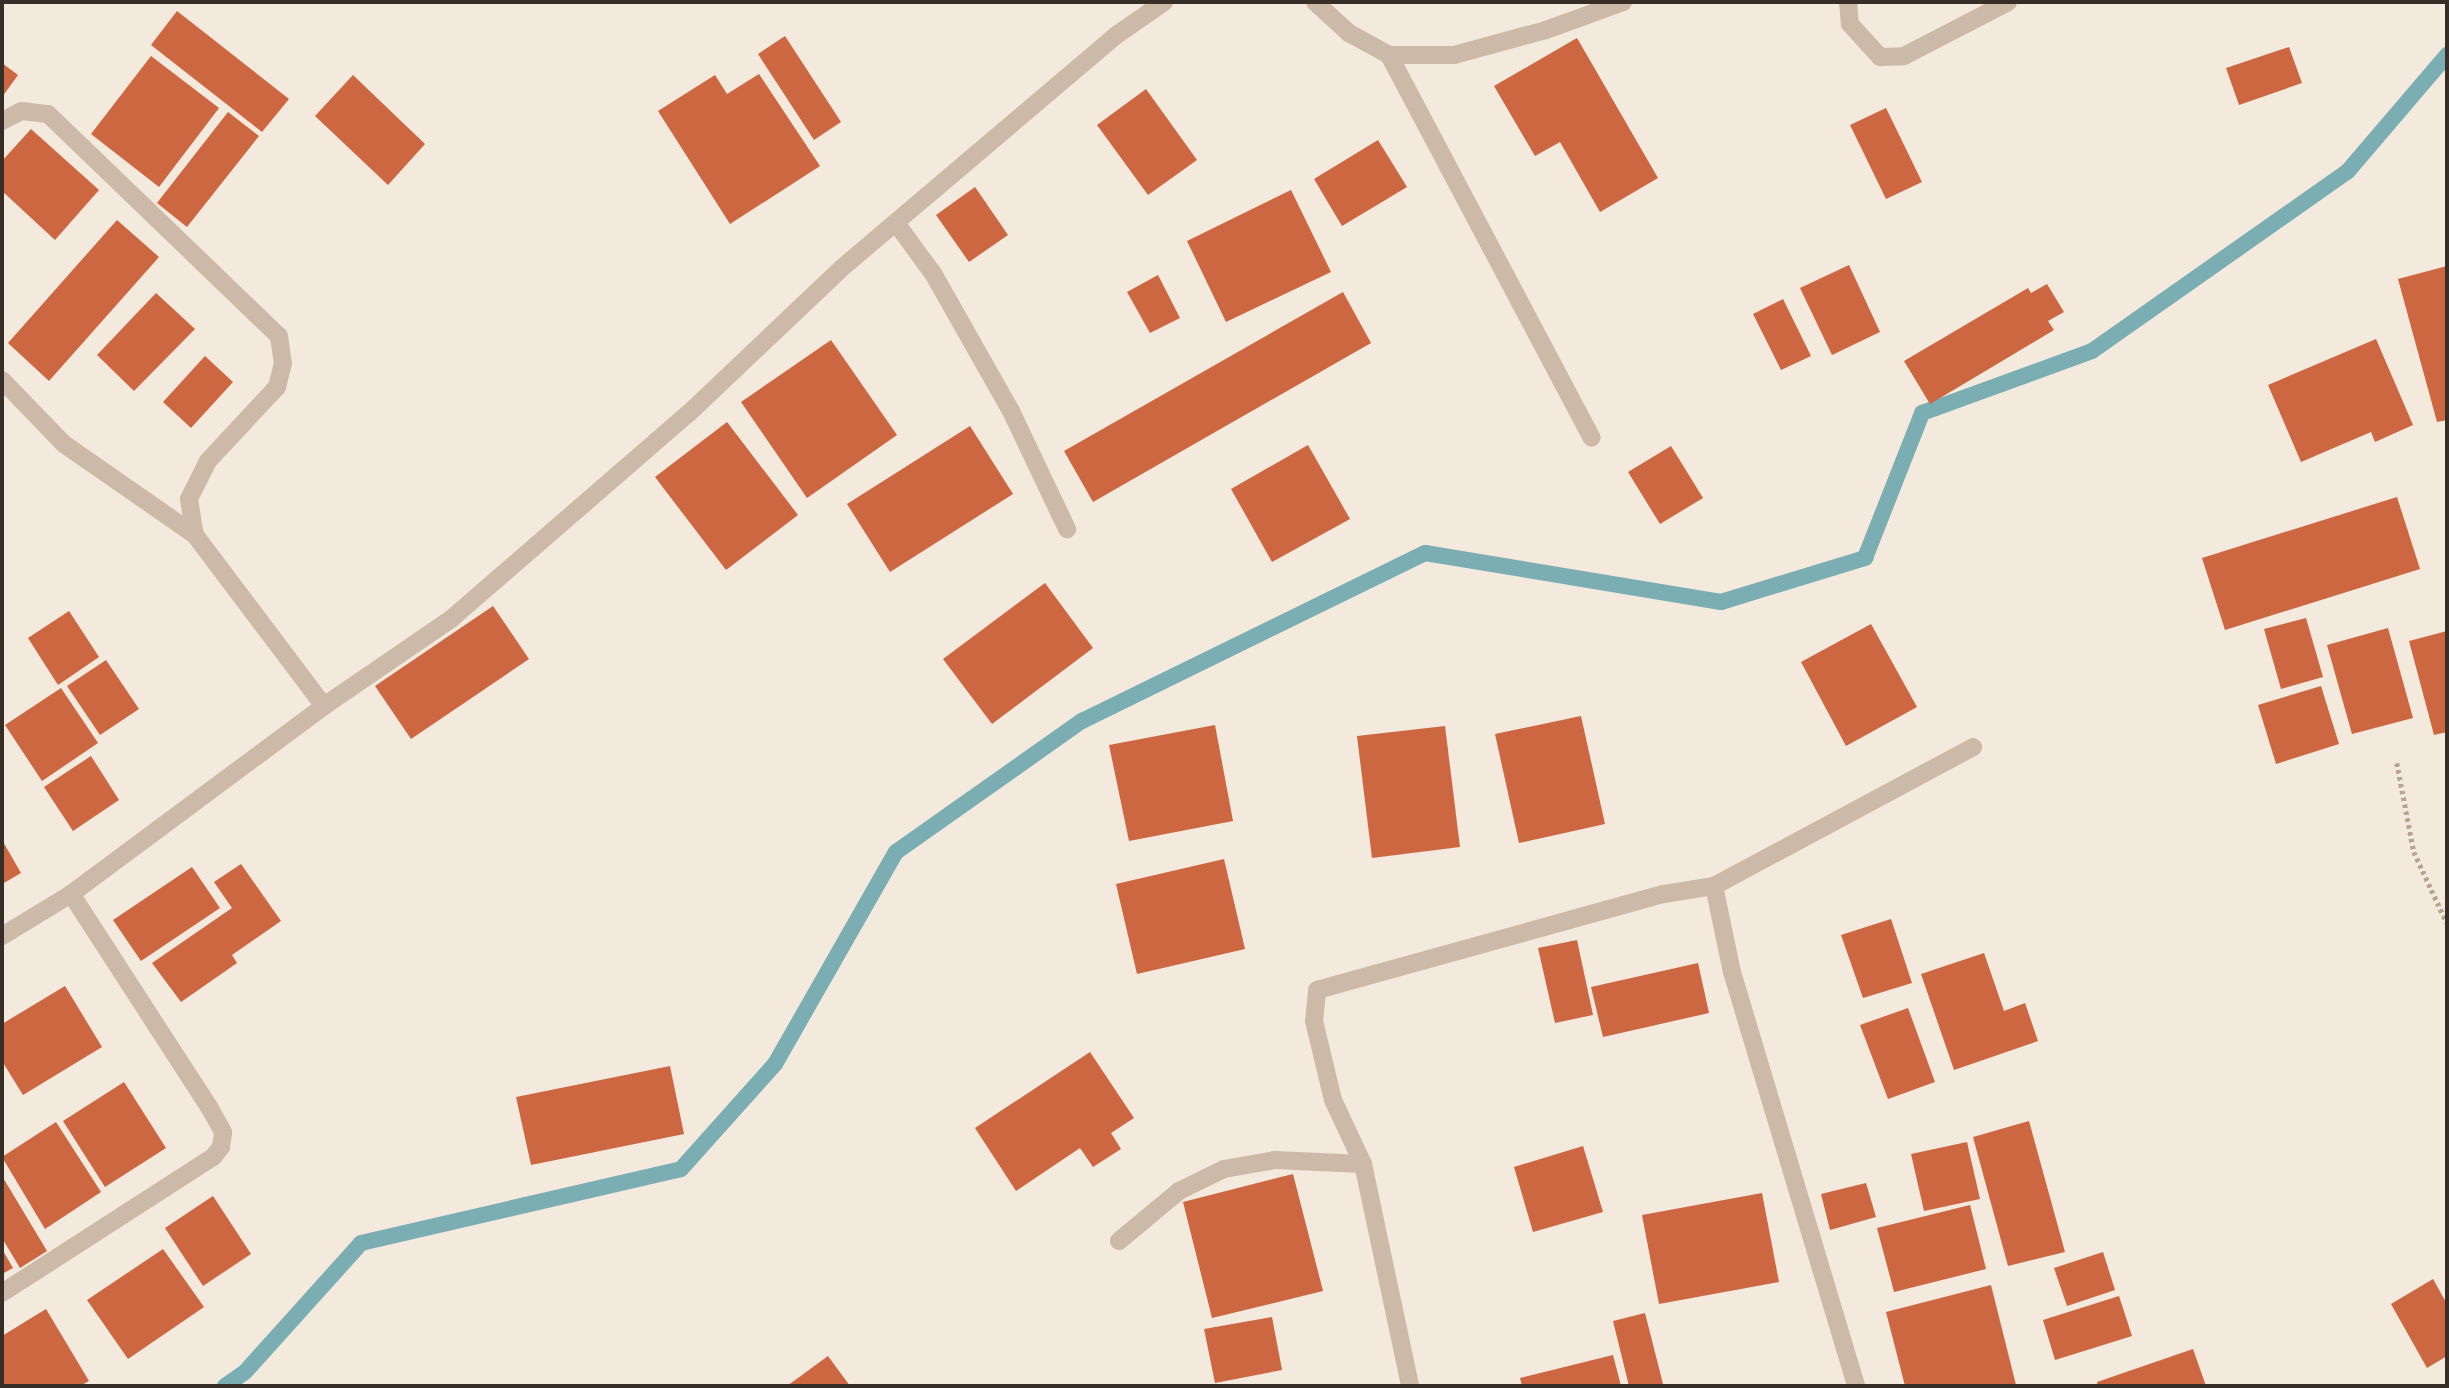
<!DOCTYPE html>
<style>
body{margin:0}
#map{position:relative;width:2449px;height:1388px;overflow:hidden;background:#f3e9dc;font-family:"Asap Condensed",sans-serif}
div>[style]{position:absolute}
.stream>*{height:16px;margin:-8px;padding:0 8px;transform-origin:8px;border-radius:8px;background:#7aaeb2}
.building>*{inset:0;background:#cc6742}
.path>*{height:4.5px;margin-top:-2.25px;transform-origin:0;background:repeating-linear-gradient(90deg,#b8a391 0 3.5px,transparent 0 7px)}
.service>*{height:18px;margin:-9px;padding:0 9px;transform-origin:9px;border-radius:9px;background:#ccb9a7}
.minor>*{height:18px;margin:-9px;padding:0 9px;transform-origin:9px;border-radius:9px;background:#ccb9a7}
span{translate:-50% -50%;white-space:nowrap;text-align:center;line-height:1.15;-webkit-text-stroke:6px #fbf3e9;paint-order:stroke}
.frame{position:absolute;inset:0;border:4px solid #382e28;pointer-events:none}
</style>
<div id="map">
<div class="stream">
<div style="left:225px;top:1386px;width:24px;rotate:-35deg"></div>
<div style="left:245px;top:1372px;width:173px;rotate:-48deg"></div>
<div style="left:361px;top:1243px;width:328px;rotate:-13deg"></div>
<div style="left:681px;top:1169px;width:141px;rotate:-48.2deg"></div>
<div style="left:775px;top:1064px;width:244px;rotate:-60.3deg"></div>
<div style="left:896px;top:852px;width:228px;rotate:-35.2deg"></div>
<div style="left:1082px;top:721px;width:382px;rotate:-26.1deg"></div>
<div style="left:1425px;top:553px;width:300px;rotate:9.4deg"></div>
<div style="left:1721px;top:602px;width:151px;rotate:-17deg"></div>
<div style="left:1865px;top:558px;width:156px;rotate:-68.5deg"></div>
<div style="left:1922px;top:413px;width:181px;rotate:-20deg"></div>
<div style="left:2092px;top:351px;width:313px;rotate:-35.1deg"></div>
<div style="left:2348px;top:171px;width:153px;rotate:-49.5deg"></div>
</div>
<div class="building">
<div style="clip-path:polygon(177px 11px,289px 99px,262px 132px,151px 45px)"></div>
<div style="clip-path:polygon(785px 36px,841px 122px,814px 140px,758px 54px)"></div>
<div style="clip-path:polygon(1577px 38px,1658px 178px,1600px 212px,1560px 142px,1535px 156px,1494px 86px)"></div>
<div style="clip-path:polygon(2289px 47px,2302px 83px,2239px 105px,2226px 68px)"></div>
<div style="clip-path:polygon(151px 56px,219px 108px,159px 187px,91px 134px)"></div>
<div style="clip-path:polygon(2px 63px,18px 75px,2px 97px)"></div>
<div style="clip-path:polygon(759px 74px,820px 166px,730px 224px,658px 111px,715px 75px,727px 94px)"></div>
<div style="clip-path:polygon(353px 75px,425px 144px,388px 185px,315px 116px)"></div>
<div style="clip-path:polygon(1146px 89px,1197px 160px,1148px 195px,1097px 125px)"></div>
<div style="clip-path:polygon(1886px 108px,1922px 182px,1886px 199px,1850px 125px)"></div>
<div style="clip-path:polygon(228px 112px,259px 136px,187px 227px,157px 203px)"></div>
<div style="clip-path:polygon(31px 129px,99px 190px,55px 240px,2px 191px,2px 161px)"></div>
<div style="clip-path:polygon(1378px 140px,1407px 187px,1342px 226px,1314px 179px)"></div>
<div style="clip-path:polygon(975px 187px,1008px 235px,969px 262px,936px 215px)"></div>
<div style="clip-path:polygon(1291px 190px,1331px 272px,1226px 322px,1187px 241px)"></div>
<div style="clip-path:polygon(117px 220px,159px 257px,49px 381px,8px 343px)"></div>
<div style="clip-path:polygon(1849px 265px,1880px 332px,1832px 355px,1800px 288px)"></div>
<div style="clip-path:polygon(2447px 266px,2447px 420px,2437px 422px,2398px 279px)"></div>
<div style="clip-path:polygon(1158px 275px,1180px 318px,1150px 333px,1127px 292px)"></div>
<div style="clip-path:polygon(2047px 284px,2064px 312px,2048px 321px,2054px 330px,1930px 404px,1904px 361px,2028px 288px,2031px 293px)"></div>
<div style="clip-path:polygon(1343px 292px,1371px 343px,1093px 502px,1064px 451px)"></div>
<div style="clip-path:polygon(156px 293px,195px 329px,134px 391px,97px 355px)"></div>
<div style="clip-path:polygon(1783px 299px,1811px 356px,1781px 370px,1753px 314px)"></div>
<div style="clip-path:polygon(2376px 339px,2413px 425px,2375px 442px,2371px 432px,2301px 462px,2268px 385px)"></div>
<div style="clip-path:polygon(831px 340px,897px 435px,807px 498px,741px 402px)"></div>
<div style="clip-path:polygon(205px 356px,233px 382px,191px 428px,163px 402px)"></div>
<div style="clip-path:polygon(727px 422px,798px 515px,726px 570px,655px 477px)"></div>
<div style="clip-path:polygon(970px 426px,1013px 494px,890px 572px,847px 504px)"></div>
<div style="clip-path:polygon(1308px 445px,1350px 519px,1272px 562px,1231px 489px)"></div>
<div style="clip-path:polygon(1671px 446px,1703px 498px,1660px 524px,1628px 472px)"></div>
<div style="clip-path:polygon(2397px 497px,2420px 569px,2225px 630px,2202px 558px)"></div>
<div style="clip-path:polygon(1045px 583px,1093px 648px,992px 724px,943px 659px)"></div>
<div style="clip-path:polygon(493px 606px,529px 659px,411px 739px,375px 686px)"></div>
<div style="clip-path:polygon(69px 611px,99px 657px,58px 685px,28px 638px)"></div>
<div style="clip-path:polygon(2306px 618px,2323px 677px,2281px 689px,2264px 629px)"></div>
<div style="clip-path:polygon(1871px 624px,1917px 707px,1846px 746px,1801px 662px)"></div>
<div style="clip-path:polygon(2388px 628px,2413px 718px,2352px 734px,2327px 645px)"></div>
<div style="clip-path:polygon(2447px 631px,2447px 732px,2434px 735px,2409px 641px)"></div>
<div style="clip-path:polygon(106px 660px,139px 709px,100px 735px,67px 686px)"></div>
<div style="clip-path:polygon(2321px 686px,2339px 744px,2276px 764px,2258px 705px)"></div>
<div style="clip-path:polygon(61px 688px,98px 743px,42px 781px,5px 725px)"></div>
<div style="clip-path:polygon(1581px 716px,1605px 824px,1519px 843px,1495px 734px)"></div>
<div style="clip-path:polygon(1215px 725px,1233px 821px,1129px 841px,1109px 745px)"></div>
<div style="clip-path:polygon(1445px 726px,1460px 847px,1372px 858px,1357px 736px)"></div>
<div style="clip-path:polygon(91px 756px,119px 800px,73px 831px,44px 787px)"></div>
<div style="clip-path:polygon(2px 840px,21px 873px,2px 884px)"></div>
<div style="clip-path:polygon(1224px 859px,1245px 949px,1137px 974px,1116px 884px)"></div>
<div style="clip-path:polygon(241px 864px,281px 921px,232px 955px,237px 963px,181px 1002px,152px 963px,232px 908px,214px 882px)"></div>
<div style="clip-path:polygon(192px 867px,220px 908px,141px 961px,113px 920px)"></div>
<div style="clip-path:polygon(1891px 919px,1912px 983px,1863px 998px,1841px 935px)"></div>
<div style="clip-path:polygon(1577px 940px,1593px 1015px,1555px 1023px,1538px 948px)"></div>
<div style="clip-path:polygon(1984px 953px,2004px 1011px,2025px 1003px,2038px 1041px,1954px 1070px,1921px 974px)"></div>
<div style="clip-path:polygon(1698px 963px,1709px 1013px,1603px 1037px,1591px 987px)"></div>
<div style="clip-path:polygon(65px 986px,102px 1047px,23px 1095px,2px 1061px,2px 1024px)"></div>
<div style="clip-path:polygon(1908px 1008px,1935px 1082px,1888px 1099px,1860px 1025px)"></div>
<div style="clip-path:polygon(1090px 1052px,1134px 1118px,1111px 1133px,1121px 1149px,1093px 1167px,1080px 1148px,1016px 1191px,975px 1128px)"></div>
<div style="clip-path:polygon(670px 1066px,684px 1134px,531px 1165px,516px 1097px)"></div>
<div style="clip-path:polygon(124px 1082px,166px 1148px,105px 1187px,63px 1121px)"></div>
<div style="clip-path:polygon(2029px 1121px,2065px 1252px,2008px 1266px,1973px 1137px)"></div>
<div style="clip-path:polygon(56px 1122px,101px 1192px,45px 1229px,2px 1157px)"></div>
<div style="clip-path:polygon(1967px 1142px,1980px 1199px,1924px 1211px,1911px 1154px)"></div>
<div style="clip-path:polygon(1583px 1146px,1603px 1212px,1533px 1232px,1514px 1167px)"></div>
<div style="clip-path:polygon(1293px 1174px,1323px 1291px,1212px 1318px,1183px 1202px)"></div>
<div style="clip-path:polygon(2px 1176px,47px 1251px,20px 1268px,2px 1238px)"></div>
<div style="clip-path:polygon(1866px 1183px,1876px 1217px,1830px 1230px,1821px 1194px)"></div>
<div style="clip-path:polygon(1762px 1193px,1779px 1282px,1659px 1304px,1642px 1215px)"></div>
<div style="clip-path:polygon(213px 1196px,251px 1254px,203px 1286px,165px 1228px)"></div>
<div style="clip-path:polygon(1970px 1205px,1986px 1269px,1894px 1292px,1877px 1228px)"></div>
<div style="clip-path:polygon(2px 1249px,13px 1268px,2px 1274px)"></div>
<div style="clip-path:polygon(163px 1249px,204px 1307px,128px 1359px,87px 1300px)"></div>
<div style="clip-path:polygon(2103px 1252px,2115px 1290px,2067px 1306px,2054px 1268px)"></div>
<div style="clip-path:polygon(2433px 1279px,2447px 1304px,2447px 1356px,2427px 1368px,2391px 1304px)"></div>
<div style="clip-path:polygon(1991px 1285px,2016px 1385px,1905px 1386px,1886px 1312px)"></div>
<div style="clip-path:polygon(2119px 1296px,2132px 1336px,2055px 1360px,2043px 1320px)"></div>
<div style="clip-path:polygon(46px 1309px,89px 1381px,80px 1386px,2px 1386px,2px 1336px)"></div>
<div style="clip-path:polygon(1645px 1313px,1663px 1384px,1629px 1386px,1613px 1321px)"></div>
<div style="clip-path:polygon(1272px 1317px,1282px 1370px,1215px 1383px,1204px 1329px)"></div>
<div style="clip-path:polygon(2193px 1349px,2206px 1386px,2098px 1386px,2097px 1382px)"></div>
<div style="clip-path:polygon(1613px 1355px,1621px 1386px,1522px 1386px,1520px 1378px)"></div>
<div style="clip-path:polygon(828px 1356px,850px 1386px,787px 1386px)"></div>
</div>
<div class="path">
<div style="left:2397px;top:763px;width:91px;rotate:79.2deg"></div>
<div style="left:2414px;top:852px;width:78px;rotate:65.1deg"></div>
</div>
<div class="service">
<div style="left:2px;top:380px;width:89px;rotate:45.9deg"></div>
<div style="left:64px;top:444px;width:160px;rotate:34.8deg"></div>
</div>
<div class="minor">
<div style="left:1315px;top:2px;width:46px;rotate:42.4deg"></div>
<div style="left:1349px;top:33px;width:46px;rotate:28.8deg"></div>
<div style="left:1389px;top:55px;width:65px"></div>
<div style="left:1454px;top:55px;width:95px;rotate:-15.2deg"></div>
<div style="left:1546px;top:30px;width:82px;rotate:-20deg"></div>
<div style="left:1848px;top:2px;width:22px;rotate:85deg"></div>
<div style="left:1850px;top:24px;width:45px;rotate:47.7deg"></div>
<div style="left:1880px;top:57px;width:24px;rotate:-2deg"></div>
<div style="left:1904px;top:56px;width:117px;rotate:-27.4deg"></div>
<div style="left:1389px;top:55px;width:433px;rotate:62.1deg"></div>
<div style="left:2px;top:121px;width:22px;rotate:-27deg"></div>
<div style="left:22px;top:111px;width:26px;rotate:7deg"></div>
<div style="left:48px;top:114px;width:320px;rotate:43.9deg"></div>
<div style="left:279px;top:336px;width:27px;rotate:82deg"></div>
<div style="left:283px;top:363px;width:25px;rotate:104deg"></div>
<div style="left:277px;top:387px;width:101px;rotate:133deg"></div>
<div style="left:208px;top:461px;width:42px;rotate:116.6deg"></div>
<div style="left:189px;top:499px;width:36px;rotate:81deg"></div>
<div style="left:195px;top:535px;width:214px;rotate:53deg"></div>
<div style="left:896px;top:223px;width:64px;rotate:53.8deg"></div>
<div style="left:934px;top:275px;width:156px;rotate:60.5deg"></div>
<div style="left:1011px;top:411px;width:131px;rotate:64.6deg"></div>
<div style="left:1714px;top:886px;width:294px;rotate:-28.2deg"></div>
<div style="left:2px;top:936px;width:81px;rotate:-31.3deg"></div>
<div style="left:71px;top:894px;width:315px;rotate:-36.6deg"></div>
<div style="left:324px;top:706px;width:154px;rotate:-34.4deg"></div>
<div style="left:451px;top:619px;width:313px;rotate:-40.9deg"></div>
<div style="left:688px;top:414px;width:214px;rotate:-43.5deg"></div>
<div style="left:843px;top:267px;width:360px;rotate:-40.3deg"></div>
<div style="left:1118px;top:34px;width:56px;rotate:-34.8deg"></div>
<div style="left:1363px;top:1164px;width:227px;rotate:78deg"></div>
<div style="left:1119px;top:1241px;width:78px;rotate:-39.8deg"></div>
<div style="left:1179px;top:1191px;width:50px;rotate:-26.1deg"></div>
<div style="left:1224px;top:1169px;width:52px;rotate:-10deg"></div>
<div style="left:1275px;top:1160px;width:88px;rotate:2.6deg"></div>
<div style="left:1363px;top:1164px;width:71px;rotate:-115.1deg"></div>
<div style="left:1333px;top:1100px;width:81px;rotate:-103.5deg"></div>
<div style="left:1314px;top:1021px;width:31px;rotate:-84deg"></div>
<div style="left:1317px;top:990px;width:360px;rotate:-15.5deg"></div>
<div style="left:1664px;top:894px;width:51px;rotate:-9.1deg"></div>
<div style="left:1714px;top:886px;width:88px;rotate:78.2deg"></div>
<div style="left:1732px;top:972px;width:432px;rotate:73.3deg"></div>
<div style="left:2px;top:1293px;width:251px;rotate:-32.8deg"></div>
<div style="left:213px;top:1157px;width:13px;rotate:-51deg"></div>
<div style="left:221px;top:1147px;width:15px;rotate:-82deg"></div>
<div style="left:223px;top:1132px;width:29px;rotate:-119deg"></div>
<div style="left:209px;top:1107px;width:254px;rotate:-122.9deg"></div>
</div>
<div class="frame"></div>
</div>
